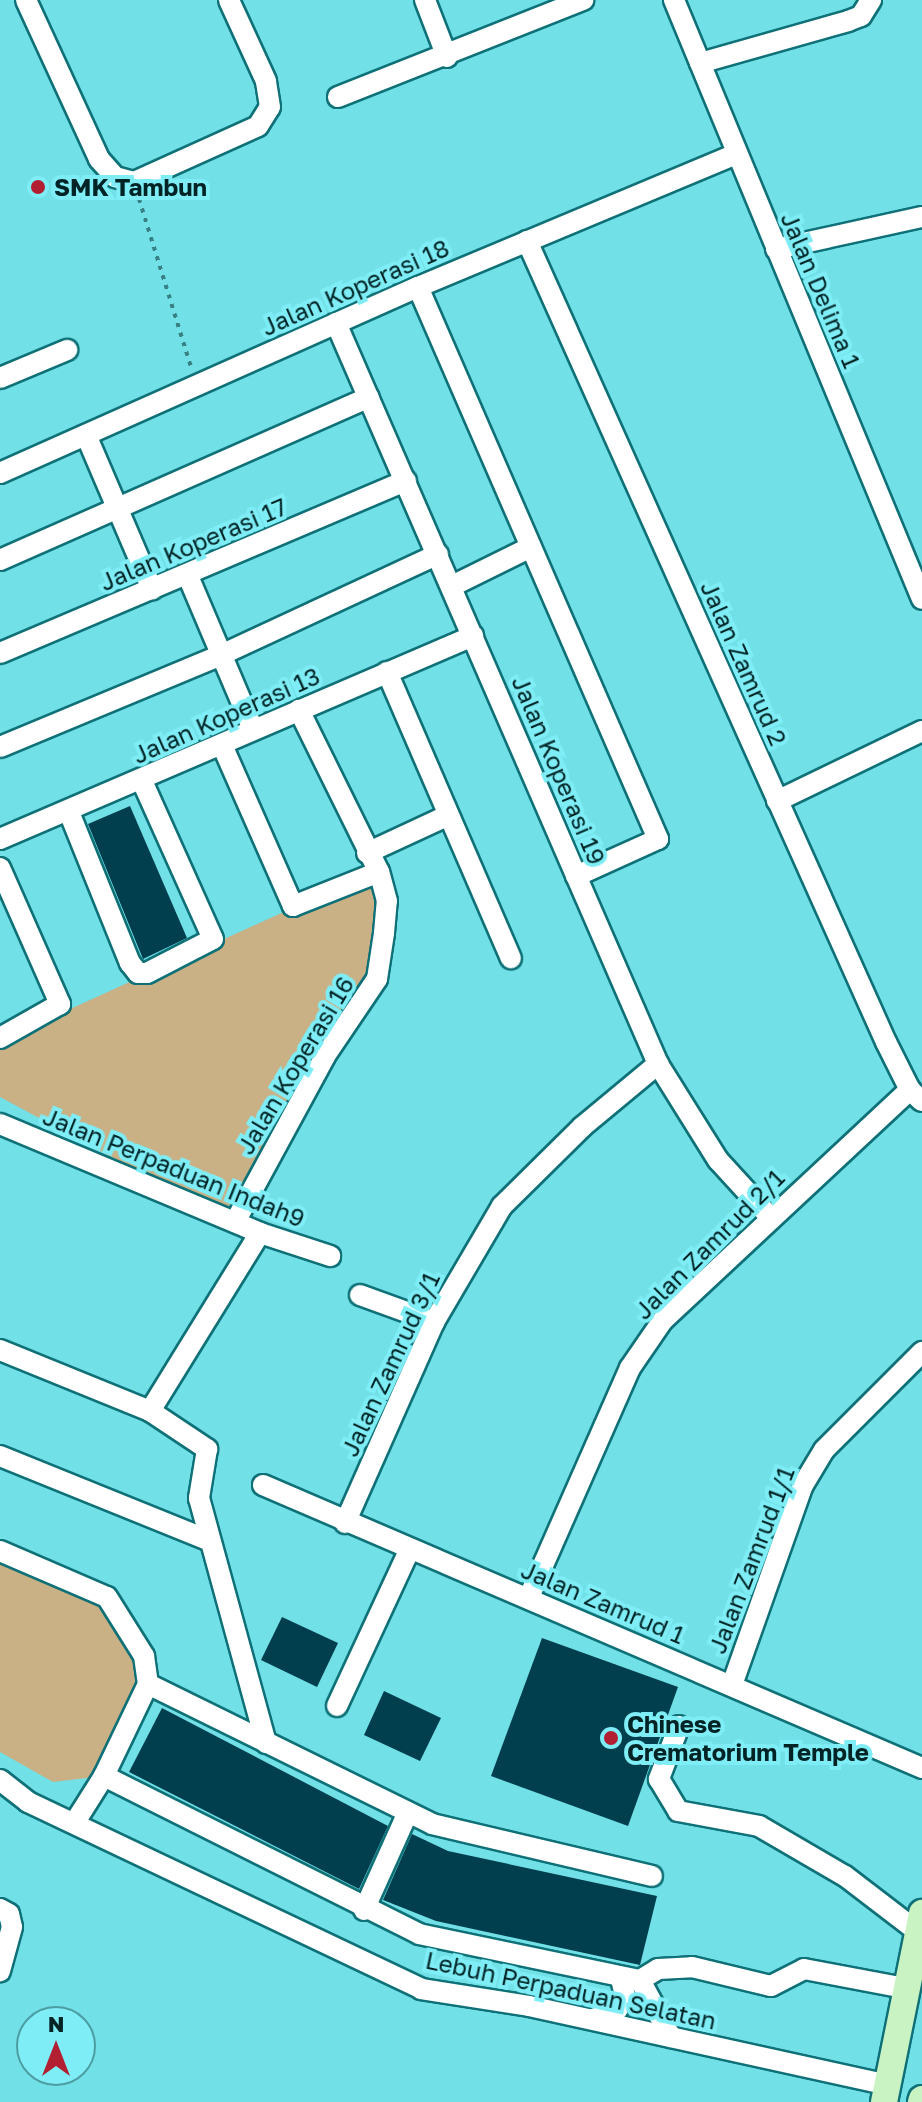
<!DOCTYPE html>
<style>
body{margin:0}
#map{position:relative;width:922px;height:2102px;overflow:hidden;background:#71e0e7;font-family:"Golos Text",sans-serif}
div>[style]{position:absolute}
.green>*{inset:0;background:#c9b085}
.building>*{inset:0;background:#023f4e}
.path>*{height:4px;margin-top:-2px;transform-origin:0;background:repeating-linear-gradient(90deg,#378084 0 4px,transparent 0 10px)}
.roads{filter:drop-shadow(2px 0 #0f7177) drop-shadow(-2px 0 #0f7177) drop-shadow(0 2px #0f7177) drop-shadow(0 -2px #0f7177)}
.minor>*{height:20px;margin:-10px;padding:0 10px;transform-origin:10px;border-radius:10px;background:#fff}
.major>*{height:26px;margin:-13px;padding:0 13px;transform-origin:13px;border-radius:13px;background:#caf3c4}
.dots>*{width:22px;height:22px;translate:-50% -50%;box-sizing:border-box;border:4px solid #7fedf5;border-radius:50%}
span{translate:-50% -50%;white-space:nowrap;text-align:center;line-height:1.15;-webkit-text-stroke:8px #7fedf5;paint-order:stroke}
.poi-label{font-size:24px;color:#002426;font-weight:700}
.left{translate:0 -50%;text-align:left}
.street-label{font-size:24px;color:#002426}
.north{position:absolute;left:16px;top:2006px;width:80px;height:80px;box-sizing:border-box;background:#7fedf5;border:2px solid #4c9da2;border-radius:50%;rotate:0deg;font-size:22px;font-weight:700;line-height:32px;text-align:center;color:#002426}
.north::after{content:'';display:block;margin:auto;width:28px;height:36px;background:#b21f32;clip-path:polygon(50% 0,100% 100%,50% 72%,0 100%)}
</style>
<div id="map">
<div class="green">
<div style="clip-path:polygon(367px 874px,384px 890px,377px 979px,222px 1216px,0 1097px,0 1041px)"></div>
<div style="clip-path:polygon(0 1551px,107px 1597px,148px 1684px,104px 1776px,53px 1782px,0 1752px)"></div>
</div>
<div class="building">
<div style="clip-path:polygon(130px 806px,187px 938px,143px 959px,88px 824px)"></div>
<div style="clip-path:polygon(282px 1617px,338px 1643px,317px 1687px,261px 1660px)"></div>
<div style="clip-path:polygon(542px 1638px,678px 1687px,628px 1826px,491px 1776px)"></div>
<div style="clip-path:polygon(384px 1691px,441px 1718px,420px 1761px,364px 1735px)"></div>
<div style="clip-path:polygon(162px 1708px,388px 1826px,359px 1889px,129px 1772px)"></div>
<div style="clip-path:polygon(412px 1834px,448px 1851px,657px 1896px,640px 1965px,436px 1921px,383px 1900px)"></div>
</div>
<div class="path">
<div style="left:139px;top:199px;width:176px;rotate:72.8deg"></div>
</div>
<div class="roads">
<div class="minor">
<div style="left:26px;top:0;width:175px;rotate:65.3deg"></div>
<div style="left:99px;top:159px;width:24px;rotate:48deg"></div>
<div style="left:115px;top:177px;width:20px;rotate:15deg"></div>
<div style="left:134px;top:182px;width:136px;rotate:-24.3deg"></div>
<div style="left:258px;top:126px;width:22px;rotate:-58deg"></div>
<div style="left:270px;top:107px;width:26px;rotate:-99deg"></div>
<div style="left:266px;top:81px;width:89px;rotate:-114.6deg"></div>
<div style="left:425px;top:0;width:61px;rotate:68.9deg"></div>
<div style="left:674px;top:0;width:648px;rotate:67.51deg"></div>
<div style="left:700px;top:63px;width:154px;rotate:-15.8deg"></div>
<div style="left:848px;top:21px;width:14px;rotate:-21deg"></div>
<div style="left:861px;top:16px;width:19px;rotate:-58deg"></div>
<div style="left:338px;top:97px;width:264px;rotate:-21.6deg"></div>
<div style="left:527px;top:241px;width:878px;rotate:65.86deg"></div>
<div style="left:886px;top:1042px;width:54px;rotate:63.4deg"></div>
<div style="left:910px;top:1090px;width:16px;rotate:43deg"></div>
<div style="left:776px;top:249px;width:149px;rotate:-12.4deg"></div>
<div style="left:418px;top:287px;width:602px;rotate:66.5deg"></div>
<div style="left:658px;top:839px;width:90px;rotate:155.7deg"></div>
<div style="left:336px;top:323px;width:808px;rotate:66.51deg"></div>
<div style="left:658px;top:1064px;width:113px;rotate:58deg"></div>
<div style="left:718px;top:1160px;width:77px;rotate:47.6deg"></div>
<div style="left:0;top:378px;width:73px;rotate:-22.7deg"></div>
<div style="left:86px;top:435px;width:168px;rotate:66.8deg"></div>
<div style="left:0;top:473px;width:458px;rotate:-24deg"></div>
<div style="left:418px;top:287px;width:342px;rotate:-22.7deg"></div>
<div style="left:0;top:560px;width:403px;rotate:-23.8deg"></div>
<div style="left:188px;top:576px;width:166px;rotate:67deg"></div>
<div style="left:452px;top:586px;width:88px;rotate:-26.3deg"></div>
<div style="left:0;top:653px;width:441px;rotate:-23deg"></div>
<div style="left:387px;top:672px;width:312px;rotate:66.6deg"></div>
<div style="left:222px;top:745px;width:176px;rotate:66.2deg"></div>
<div style="left:293px;top:906px;width:92px;rotate:-21.6deg"></div>
<div style="left:0;top:747px;width:242px;rotate:-22.6deg"></div>
<div style="left:223px;top:654px;width:237px;rotate:-24.9deg"></div>
<div style="left:777px;top:801px;width:161px;rotate:-25.8deg"></div>
<div style="left:69px;top:812px;width:163px;rotate:68deg"></div>
<div style="left:130px;top:963px;width:13px;rotate:51deg"></div>
<div style="left:138px;top:973px;width:9px"></div>
<div style="left:147px;top:973px;width:74px;rotate:-27.3deg"></div>
<div style="left:213px;top:939px;width:173px;rotate:-114.2deg"></div>
<div style="left:0;top:839px;width:515px;rotate:-23.23deg"></div>
<div style="left:367px;top:853px;width:90px;rotate:-24.9deg"></div>
<div style="left:0;top:868px;width:149px;rotate:66.2deg"></div>
<div style="left:60px;top:1004px;width:69px;rotate:150.5deg"></div>
<div style="left:0;top:1124px;width:282px;rotate:22.7deg"></div>
<div style="left:260px;top:1233px;width:74px;rotate:18.2deg"></div>
<div style="left:235px;top:1222px;width:189px;rotate:-61.5deg"></div>
<div style="left:325px;top:1056px;width:93px;rotate:-56deg"></div>
<div style="left:377px;top:979px;width:47px;rotate:-81.3deg"></div>
<div style="left:384px;top:933px;width:32px;rotate:-85deg"></div>
<div style="left:387px;top:901px;width:30px;rotate:-105deg"></div>
<div style="left:379px;top:872px;width:181px;rotate:-116.3deg"></div>
<div style="left:360px;top:1295px;width:79px;rotate:20deg"></div>
<div style="left:0;top:1350px;width:162px;rotate:22.1deg"></div>
<div style="left:150px;top:1411px;width:69px;rotate:33.7deg"></div>
<div style="left:207px;top:1449px;width:50px;rotate:99.3deg"></div>
<div style="left:199px;top:1498px;width:254px;rotate:74.7deg"></div>
<div style="left:150px;top:1411px;width:209px;rotate:-58.3deg"></div>
<div style="left:0;top:1456px;width:224px;rotate:22deg"></div>
<div style="left:263px;top:1485px;width:717px;rotate:23.24deg"></div>
<div style="left:345px;top:1523px;width:220px;rotate:-66.1deg"></div>
<div style="left:434px;top:1322px;width:134px;rotate:-59.6deg"></div>
<div style="left:502px;top:1206px;width:112px;rotate:-44.6deg"></div>
<div style="left:582px;top:1127px;width:99px;rotate:-39.7deg"></div>
<div style="left:0;top:1551px;width:116px;rotate:23.3deg"></div>
<div style="left:107px;top:1597px;width:70px;rotate:57.9deg"></div>
<div style="left:144px;top:1656px;width:28px;rotate:82deg"></div>
<div style="left:148px;top:1684px;width:102px;rotate:115.6deg"></div>
<div style="left:104px;top:1776px;width:54px;rotate:122.2deg"></div>
<div style="left:529px;top:1597px;width:250px;rotate:-66.2deg"></div>
<div style="left:630px;top:1368px;width:58px;rotate:-55.5deg"></div>
<div style="left:663px;top:1320px;width:338px;rotate:-43deg"></div>
<div style="left:148px;top:1684px;width:317px;rotate:26.2deg"></div>
<div style="left:432px;top:1824px;width:226px;rotate:13.3deg"></div>
<div style="left:732px;top:1685px;width:212px;rotate:-70.5deg"></div>
<div style="left:803px;top:1485px;width:41px;rotate:-59deg"></div>
<div style="left:824px;top:1450px;width:139px;rotate:-45deg"></div>
<div style="left:337px;top:1706px;width:171px;rotate:-65.1deg"></div>
<div style="left:679px;top:1726px;width:57px;rotate:110.7deg"></div>
<div style="left:659px;top:1779px;width:37px;rotate:59deg"></div>
<div style="left:678px;top:1811px;width:82px;rotate:10.5deg"></div>
<div style="left:759px;top:1826px;width:99px;rotate:30.2deg"></div>
<div style="left:845px;top:1876px;width:91px;rotate:37.4deg"></div>
<div style="left:104px;top:1776px;width:352px;rotate:26.6deg"></div>
<div style="left:419px;top:1934px;width:226px;rotate:11.8deg"></div>
<div style="left:640px;top:1980px;width:65px;rotate:61.5deg"></div>
<div style="left:0;top:1780px;width:36px;rotate:38deg"></div>
<div style="left:28px;top:1802px;width:435px;rotate:25.4deg"></div>
<div style="left:421px;top:1989px;width:109px;rotate:8.9deg"></div>
<div style="left:529px;top:2006px;width:368px;rotate:12.4deg"></div>
<div style="left:0;top:1909px;width:10px;rotate:29deg"></div>
<div style="left:9px;top:1914px;width:13px;rotate:77deg"></div>
<div style="left:12px;top:1927px;width:46px;rotate:105.3deg"></div>
<div style="left:364px;top:1910px;width:107px;rotate:-65.8deg"></div>
<div style="left:640px;top:1980px;width:21px;rotate:-31deg"></div>
<div style="left:658px;top:1969px;width:34px;rotate:-3deg"></div>
<div style="left:692px;top:1967px;width:81px;rotate:13.5deg"></div>
<div style="left:771px;top:1986px;width:37px;rotate:-27deg"></div>
<div style="left:804px;top:1969px;width:103px;rotate:10.7deg"></div>
<div style="left:593px;top:2019px;width:26px;rotate:-21deg"></div>
<div style="left:617px;top:2010px;width:16px;rotate:-60deg"></div>
<div style="left:625px;top:1996px;width:18px;rotate:-103deg"></div>
</div>
<div class="major">
<div style="left:884px;top:2102px;width:193px;rotate:-78.6deg"></div>
<div style="left:921px;top:2102px;width:3px;rotate:-72deg"></div>
</div>
</div>
<div class="dots">
<div style="left:38px;top:187px;background:#b21f32"></div>
<div style="left:611px;top:1738px;background:#b21f32"></div>
</div>
<div class="poi-label">
<span class="left" style="left:54px;top:187px">SMK Tambun</span>
<span class="left" style="left:627px;top:1738px">Chinese<br>Crematorium Temple</span>
</div>
<div class="street-label">
<span style="left:355px;top:287px;rotate:-24deg">Jalan Koperasi 18</span>
<span style="left:821px;top:290px;rotate:67deg">Jalan Delima 1</span>
<span style="left:193px;top:544px;rotate:-23deg">Jalan Koperasi 17</span>
<span style="left:744px;top:663px;rotate:66deg">Jalan Zamrud 2</span>
<span style="left:226px;top:715px;rotate:-24deg">Jalan Koperasi 13</span>
<span style="left:559px;top:770px;rotate:67deg">Jalan Koperasi 19</span>
<span style="left:295px;top:1065px;rotate:-59deg">Jalan Koperasi 16</span>
<span style="left:174px;top:1167px;rotate:22deg">Jalan Perpaduan Indah9</span>
<span style="left:709px;top:1244px;rotate:-45deg">Jalan Zamrud 2/1</span>
<span style="left:390px;top:1364px;rotate:-65deg">Jalan Zamrud 3/1</span>
<span style="left:751px;top:1560px;rotate:-69deg">Jalan Zamrud 1/1</span>
<span style="left:603px;top:1602px;rotate:23deg">Jalan Zamrud 1</span>
<span style="left:571px;top:1990px;rotate:12deg">Lebuh Perpaduan Selatan</span>
</div>
<div class="north">N</div>
</div>
